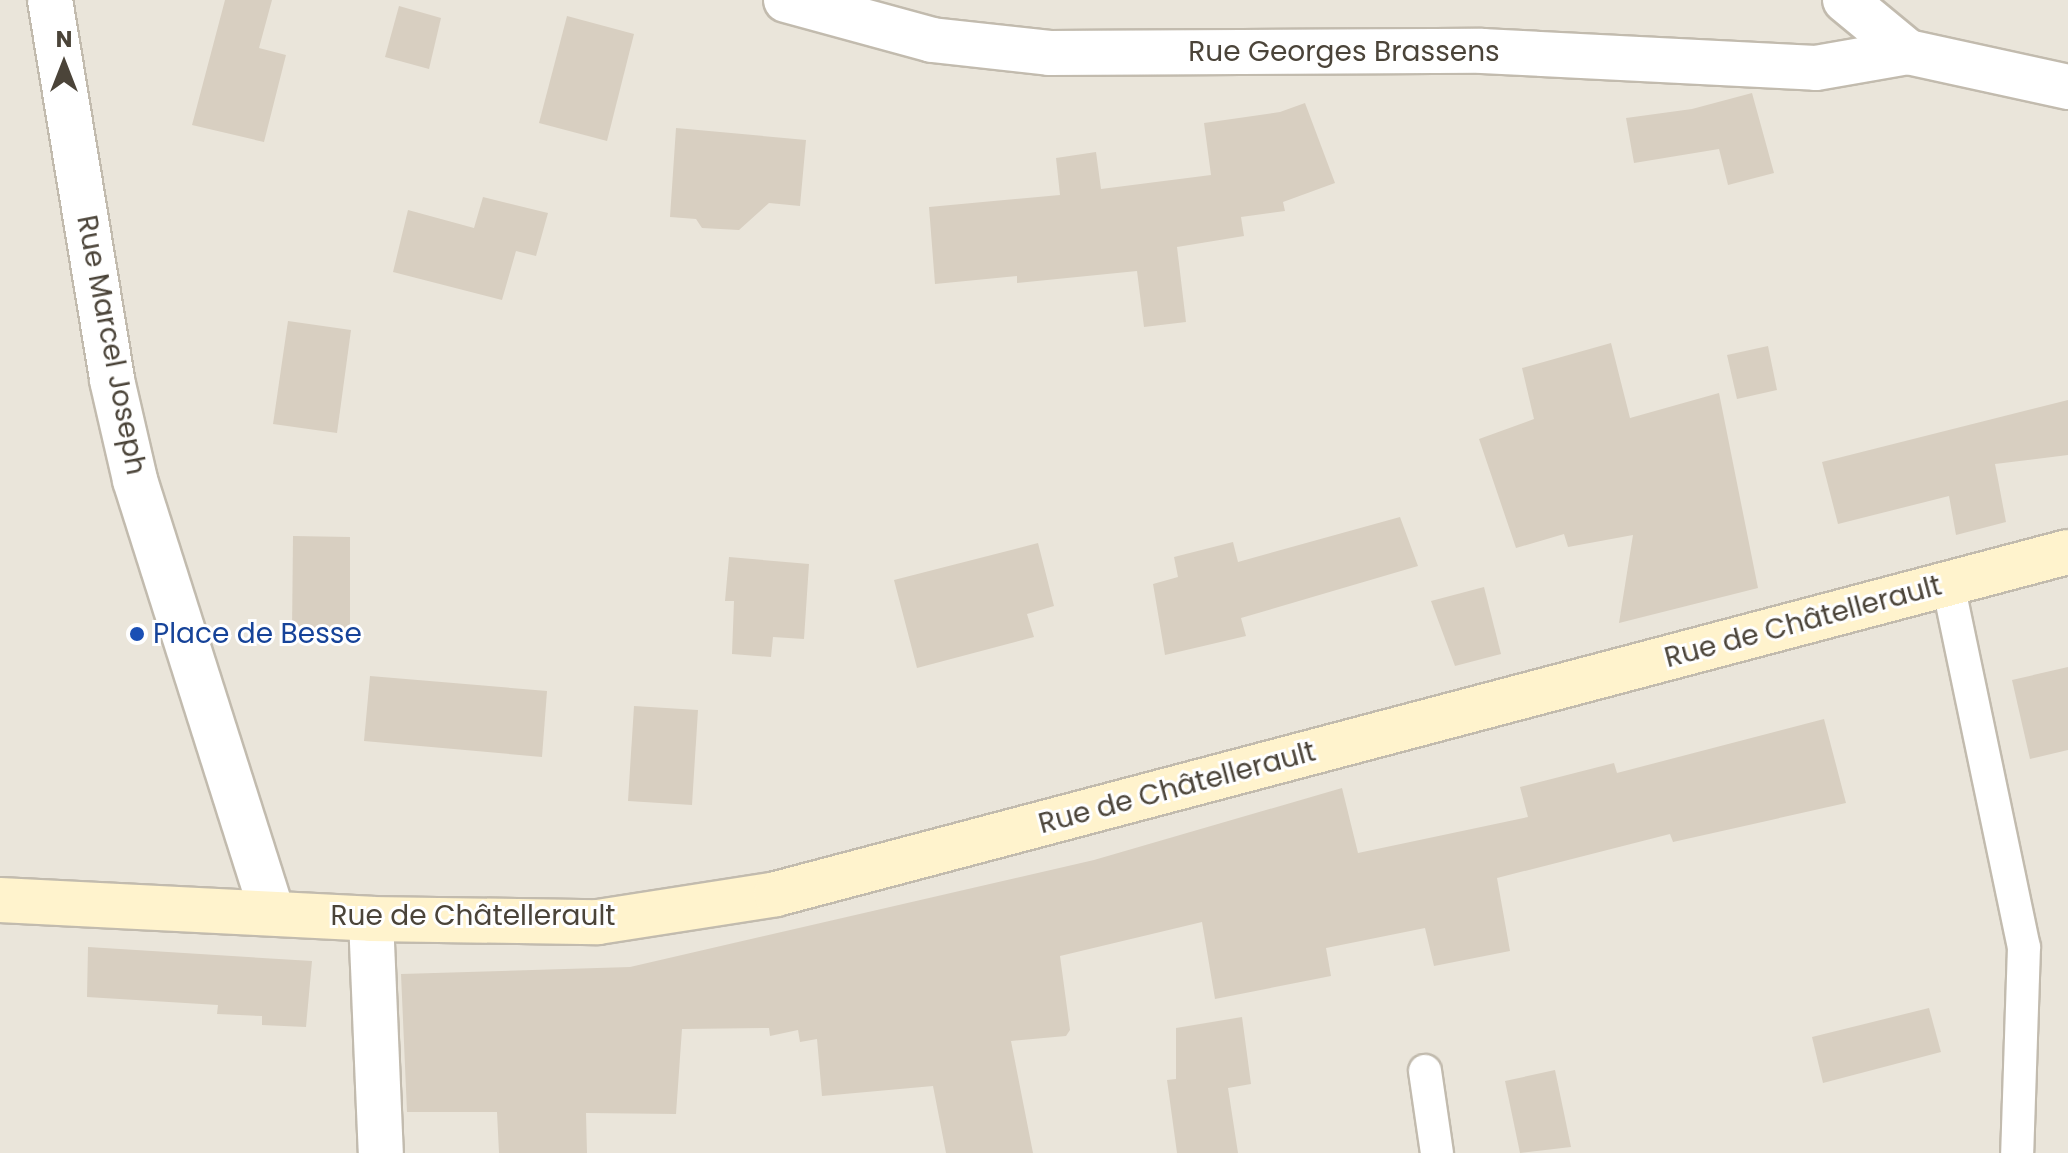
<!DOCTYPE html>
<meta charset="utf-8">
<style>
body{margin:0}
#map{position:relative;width:2068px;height:1153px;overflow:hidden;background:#f6f3ec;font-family:Poppins,sans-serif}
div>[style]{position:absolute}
.residential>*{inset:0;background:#eae5da}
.building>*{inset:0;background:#d8cfc1}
.roads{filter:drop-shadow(2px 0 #c2bbae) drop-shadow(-2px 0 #c2bbae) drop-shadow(0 2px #c2bbae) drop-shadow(0 -2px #c2bbae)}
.lane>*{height:32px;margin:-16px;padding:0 16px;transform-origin:16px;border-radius:16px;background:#fff}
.street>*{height:44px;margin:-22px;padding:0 22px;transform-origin:22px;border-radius:22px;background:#fff}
.secondary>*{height:44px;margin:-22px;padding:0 22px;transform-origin:22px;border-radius:22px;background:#fff3cd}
.dots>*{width:22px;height:22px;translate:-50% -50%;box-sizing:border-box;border:4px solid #fff;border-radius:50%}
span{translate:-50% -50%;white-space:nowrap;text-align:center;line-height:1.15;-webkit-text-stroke:6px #fff;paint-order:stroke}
.street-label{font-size:28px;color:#4b4439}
.transit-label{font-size:28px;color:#164399}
.left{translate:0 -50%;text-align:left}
.north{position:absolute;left:24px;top:24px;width:80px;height:80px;-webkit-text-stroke:6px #fff;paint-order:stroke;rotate:0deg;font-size:22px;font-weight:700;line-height:32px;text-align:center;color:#4b4439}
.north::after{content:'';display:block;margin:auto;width:28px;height:36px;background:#4b4439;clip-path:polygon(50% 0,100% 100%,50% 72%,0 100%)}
</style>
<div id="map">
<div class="residential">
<div style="clip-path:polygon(0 0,2068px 0,2068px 1153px,0 1153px)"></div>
</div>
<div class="building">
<div style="clip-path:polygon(225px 0,272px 0,259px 48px,286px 55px,264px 142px,192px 125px)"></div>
<div style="clip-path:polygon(399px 6px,441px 18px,429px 69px,385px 57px)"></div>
<div style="clip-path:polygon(567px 16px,634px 34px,607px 141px,539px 123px)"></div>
<div style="clip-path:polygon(1752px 93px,1774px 173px,1728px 185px,1719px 149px,1634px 163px,1626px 118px,1692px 109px)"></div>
<div style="clip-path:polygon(1305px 103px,1335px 183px,1283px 202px,1285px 211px,1241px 217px,1244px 236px,1177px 247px,1186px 322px,1144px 327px,1137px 271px,1017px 283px,1017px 276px,935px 284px,929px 207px,1060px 195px,1056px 158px,1096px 152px,1101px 189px,1211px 175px,1204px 123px,1280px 112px)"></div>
<div style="clip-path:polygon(676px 128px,806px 140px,800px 206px,769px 203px,739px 230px,702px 228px,696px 219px,670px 217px)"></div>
<div style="clip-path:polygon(483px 197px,548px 213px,536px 256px,516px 251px,502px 300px,393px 272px,408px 210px,474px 228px)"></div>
<div style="clip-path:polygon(288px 321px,351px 330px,337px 433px,273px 424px)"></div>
<div style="clip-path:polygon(1611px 343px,1630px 418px,1719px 393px,1758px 588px,1619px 623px,1633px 535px,1568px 547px,1564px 534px,1516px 548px,1479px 439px,1534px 419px,1522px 368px)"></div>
<div style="clip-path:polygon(1768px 346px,1777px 390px,1737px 399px,1727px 355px)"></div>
<div style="clip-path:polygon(2068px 400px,2068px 455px,1995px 464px,2006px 522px,1956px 535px,1949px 496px,1838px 524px,1822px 462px)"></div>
<div style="clip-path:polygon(1400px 517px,1418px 566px,1241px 618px,1246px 636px,1165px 655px,1153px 584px,1178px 577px,1174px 557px,1233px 542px,1238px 562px)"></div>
<div style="clip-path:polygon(293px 536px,350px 537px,350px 633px,292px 633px)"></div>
<div style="clip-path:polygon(1038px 543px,1054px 606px,1027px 614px,1034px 637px,917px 668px,894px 580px)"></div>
<div style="clip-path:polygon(729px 557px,809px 564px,804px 639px,773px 637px,771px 657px,732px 654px,734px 601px,725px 601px)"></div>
<div style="clip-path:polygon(1484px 587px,1501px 654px,1455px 666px,1431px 601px)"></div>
<div style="clip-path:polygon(2068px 667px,2068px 750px,2030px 759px,2012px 680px)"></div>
<div style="clip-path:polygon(370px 676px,547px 691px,542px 757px,364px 741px)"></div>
<div style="clip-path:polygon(634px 706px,698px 710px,692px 805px,628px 801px)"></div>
<div style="clip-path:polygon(1824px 719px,1846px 803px,1673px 842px,1670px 834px,1497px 878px,1510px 951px,1434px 966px,1425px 928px,1326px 948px,1331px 976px,1215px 999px,1202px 922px,1060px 956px,1070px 1030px,1066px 1036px,1011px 1041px,1033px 1153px,946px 1153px,933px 1086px,822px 1096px,817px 1039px,800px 1042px,798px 1030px,770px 1036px,769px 1028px,682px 1029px,676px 1114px,586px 1113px,587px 1153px,499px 1153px,497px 1112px,407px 1112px,401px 974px,630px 967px,1094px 860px,1342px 788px,1358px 853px,1528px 817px,1520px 787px,1614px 763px,1617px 773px)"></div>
<div style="clip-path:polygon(88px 947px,312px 961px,306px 1027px,262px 1025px,262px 1016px,217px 1014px,218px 1005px,87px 997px)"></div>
<div style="clip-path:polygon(1929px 1008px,1941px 1052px,1823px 1083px,1812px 1037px)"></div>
<div style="clip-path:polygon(1242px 1017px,1251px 1084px,1228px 1088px,1238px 1153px,1177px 1153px,1167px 1080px,1176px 1079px,1176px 1028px)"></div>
<div style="clip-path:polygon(1555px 1070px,1571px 1147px,1520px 1153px,1505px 1081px)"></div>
</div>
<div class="roads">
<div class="lane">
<div style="left:1948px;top:584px;width:371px;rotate:78.2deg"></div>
<div style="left:2024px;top:947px;width:206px;rotate:91.9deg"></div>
<div style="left:1425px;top:1071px;width:83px;rotate:81.7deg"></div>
</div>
<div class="street">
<div style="left:50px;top:0;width:385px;rotate:80.7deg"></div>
<div style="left:112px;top:380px;width:103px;rotate:77deg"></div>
<div style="left:135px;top:480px;width:453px;rotate:72.4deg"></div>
<div style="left:786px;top:0;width:151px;rotate:15.3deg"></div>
<div style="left:932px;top:40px;width:118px;rotate:6.3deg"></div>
<div style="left:1049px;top:53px;width:433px;rotate:-0.3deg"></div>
<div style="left:1482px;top:51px;width:334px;rotate:2.9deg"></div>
<div style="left:1816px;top:68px;width:93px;rotate:-9.9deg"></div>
<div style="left:1845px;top:0;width:82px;rotate:39.5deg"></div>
<div style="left:1908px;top:52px;width:164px;rotate:12.3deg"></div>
<div style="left:371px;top:919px;width:234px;rotate:87.6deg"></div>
</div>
<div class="secondary">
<div style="left:0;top:900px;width:371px;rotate:2.9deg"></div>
<div style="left:371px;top:919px;width:227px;rotate:0.8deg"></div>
<div style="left:598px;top:922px;width:180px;rotate:-8.9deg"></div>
<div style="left:776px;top:894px;width:1336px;rotate:-14.83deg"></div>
</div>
</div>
<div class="dots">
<div style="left:137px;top:634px;background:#1a4fb4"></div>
</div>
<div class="street-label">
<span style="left:1344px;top:52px">Rue Georges Brassens</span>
<span style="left:111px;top:345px;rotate:79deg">Rue Marcel Joseph</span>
<span style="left:1803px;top:622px;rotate:-15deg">Rue de Châtellerault</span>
<span style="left:1177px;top:788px;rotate:-15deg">Rue de Châtellerault</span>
<span style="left:473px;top:916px">Rue de Châtellerault</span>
</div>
<div class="transit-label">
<span class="left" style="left:153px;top:634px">Place de Besse</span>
</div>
<div class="north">N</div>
</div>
